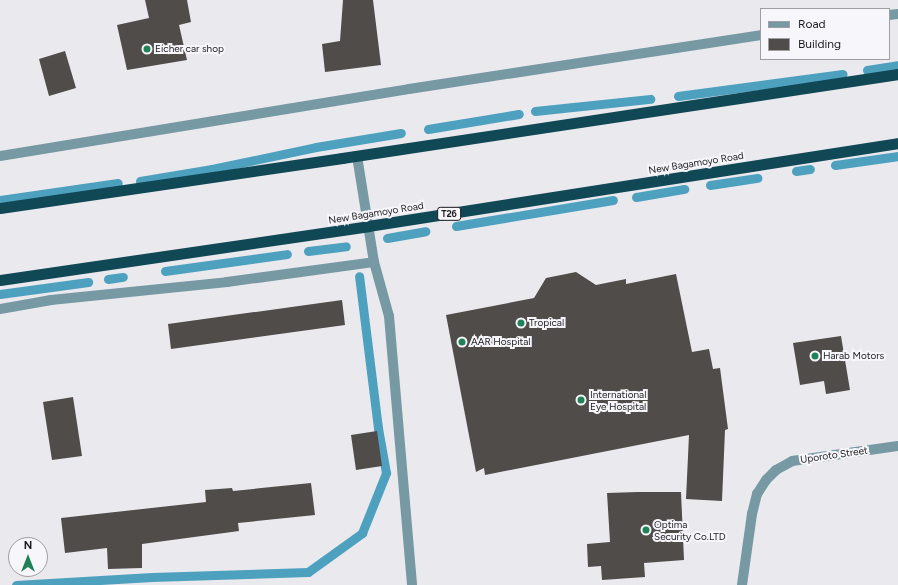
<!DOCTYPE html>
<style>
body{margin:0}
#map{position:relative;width:898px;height:585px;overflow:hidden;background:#eae9ed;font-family:Figtree,sans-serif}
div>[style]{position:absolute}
.stream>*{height:9px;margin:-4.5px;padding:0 4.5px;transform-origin:4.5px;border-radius:4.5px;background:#4ea0bf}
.building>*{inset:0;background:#4f4c49}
.minor>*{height:10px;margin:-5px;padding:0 5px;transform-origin:5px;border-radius:5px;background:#7699a4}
.trunk>*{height:11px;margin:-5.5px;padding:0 5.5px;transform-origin:5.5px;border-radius:5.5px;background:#104855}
.dots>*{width:11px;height:11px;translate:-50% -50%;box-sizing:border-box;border:2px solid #f7f6fb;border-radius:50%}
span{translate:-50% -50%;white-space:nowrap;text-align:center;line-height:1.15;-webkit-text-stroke:4px #f7f6fb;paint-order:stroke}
.shield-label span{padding:1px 3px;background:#f7f6fb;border:1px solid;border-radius:3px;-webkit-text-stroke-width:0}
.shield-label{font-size:9px;color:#1c1c1e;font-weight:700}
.poi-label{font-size:10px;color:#1c1c1e}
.left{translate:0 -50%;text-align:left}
.street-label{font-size:10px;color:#1c1c1e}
.legend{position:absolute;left:760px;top:8px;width:130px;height:52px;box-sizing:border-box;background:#f7f6fb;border:1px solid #9f9fa3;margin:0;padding:5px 7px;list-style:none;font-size:12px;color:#1c1c1e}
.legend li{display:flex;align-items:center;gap:8px;height:20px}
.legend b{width:20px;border:1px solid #9f9fa3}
.north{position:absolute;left:8px;top:537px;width:40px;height:40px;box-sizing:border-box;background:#f7f6fb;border:1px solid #9f9fa3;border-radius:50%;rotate:0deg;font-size:11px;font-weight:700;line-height:16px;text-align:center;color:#1c1c1e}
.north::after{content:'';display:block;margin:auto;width:14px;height:18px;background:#218159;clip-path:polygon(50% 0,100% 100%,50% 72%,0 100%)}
</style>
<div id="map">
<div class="stream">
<div style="left:867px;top:70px;width:31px;rotate:-9deg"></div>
<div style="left:678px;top:96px;width:166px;rotate:-7.6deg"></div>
<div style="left:535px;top:111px;width:116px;rotate:-6deg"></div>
<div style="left:428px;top:129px;width:92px;rotate:-9.4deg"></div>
<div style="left:835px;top:165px;width:64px;rotate:-8.1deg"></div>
<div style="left:796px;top:171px;width:14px;rotate:-8deg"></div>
<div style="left:140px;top:181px;width:73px;rotate:-9.5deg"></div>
<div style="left:212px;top:169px;width:106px;rotate:-11.9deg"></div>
<div style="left:316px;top:147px;width:86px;rotate:-9.4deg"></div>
<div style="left:710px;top:185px;width:48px;rotate:-8.5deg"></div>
<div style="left:636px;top:197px;width:49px;rotate:-9.5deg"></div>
<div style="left:0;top:200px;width:119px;rotate:-8.2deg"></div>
<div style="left:456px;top:226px;width:159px;rotate:-9.4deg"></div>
<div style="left:387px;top:238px;width:39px;rotate:-10deg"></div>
<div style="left:308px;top:251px;width:38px;rotate:-7deg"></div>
<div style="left:165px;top:271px;width:123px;rotate:-7.9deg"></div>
<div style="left:108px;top:279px;width:15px;rotate:-8deg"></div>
<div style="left:0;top:294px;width:89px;rotate:-7.8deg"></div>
<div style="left:16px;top:585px;width:136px;rotate:-3.4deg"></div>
<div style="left:152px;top:577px;width:156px;rotate:-1.8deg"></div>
<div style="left:308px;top:572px;width:67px;rotate:-35.8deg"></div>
<div style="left:362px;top:533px;width:65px;rotate:-68.2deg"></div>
<div style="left:386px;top:473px;width:46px;rotate:-100.1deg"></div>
<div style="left:378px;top:428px;width:153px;rotate:-97.1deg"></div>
</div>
<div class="building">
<div style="clip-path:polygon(145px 0,187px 0,191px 22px,179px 25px,187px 60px,127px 70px,117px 25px,149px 18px)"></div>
<div style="clip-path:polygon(343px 0,373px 0,381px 65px,325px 72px,322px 44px,340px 41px)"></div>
<div style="clip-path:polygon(65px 51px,76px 88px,49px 96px,39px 59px)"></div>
<div style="clip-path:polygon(576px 272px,596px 285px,626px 279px,626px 284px,676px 274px,692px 352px,709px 349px,713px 369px,720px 368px,728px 429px,725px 430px,722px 501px,686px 499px,689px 435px,485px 475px,484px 468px,476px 472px,446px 315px,534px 298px,546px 278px)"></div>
<div style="clip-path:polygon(342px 300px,345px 325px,171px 349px,168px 324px)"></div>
<div style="clip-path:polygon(841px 336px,850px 390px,826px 394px,824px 381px,800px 385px,793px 343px)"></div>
<div style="clip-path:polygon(73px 397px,82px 456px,52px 460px,43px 402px)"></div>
<div style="clip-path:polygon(377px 431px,382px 466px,356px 470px,351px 435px)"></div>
<div style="clip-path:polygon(311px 483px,315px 515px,238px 523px,239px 531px,142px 544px,142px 568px,108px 569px,107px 548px,65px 553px,61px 518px,206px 502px,205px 490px,232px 488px,233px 491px)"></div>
<div style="clip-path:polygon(638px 492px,681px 492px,684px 560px,644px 563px,645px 577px,602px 580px,601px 566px,588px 567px,587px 544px,610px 542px,607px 493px)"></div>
</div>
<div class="minor">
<div style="left:889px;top:15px;width:9px;rotate:-6deg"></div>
<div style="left:0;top:156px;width:414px;rotate:-9.3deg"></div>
<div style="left:409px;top:89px;width:356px;rotate:-8.7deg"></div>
<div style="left:357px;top:156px;width:107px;rotate:80.9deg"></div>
<div style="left:374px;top:262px;width:56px;rotate:74.5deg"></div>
<div style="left:389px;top:316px;width:270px;rotate:85.1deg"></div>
<div style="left:0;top:309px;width:52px;rotate:-10deg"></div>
<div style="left:51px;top:300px;width:177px;rotate:-5.8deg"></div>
<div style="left:227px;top:282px;width:148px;rotate:-7.7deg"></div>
<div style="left:742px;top:585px;width:72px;rotate:-82deg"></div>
<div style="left:752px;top:514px;width:21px;rotate:-76deg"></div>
<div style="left:757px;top:494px;width:17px;rotate:-57deg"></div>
<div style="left:766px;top:480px;width:14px;rotate:-45deg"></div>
<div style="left:776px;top:470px;width:18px;rotate:-29deg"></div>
<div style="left:792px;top:461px;width:107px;rotate:-8.1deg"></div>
</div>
<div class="trunk">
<div style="left:0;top:208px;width:346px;rotate:-8.3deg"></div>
<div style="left:342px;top:158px;width:562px;rotate:-8.59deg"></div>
<div style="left:0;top:280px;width:372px;rotate:-8.3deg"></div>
<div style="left:368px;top:226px;width:536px;rotate:-8.9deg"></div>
</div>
<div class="dots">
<div style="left:147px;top:49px;background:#218159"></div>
<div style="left:521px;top:323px;background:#218159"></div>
<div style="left:462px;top:342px;background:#218159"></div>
<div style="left:815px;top:356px;background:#218159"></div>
<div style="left:581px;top:400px;background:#218159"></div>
<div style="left:646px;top:530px;background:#218159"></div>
</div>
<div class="shield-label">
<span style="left:449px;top:214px">T26</span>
</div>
<div class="poi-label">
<span class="left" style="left:155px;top:49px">Eicher car shop</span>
<span class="left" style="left:529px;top:323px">Tropical</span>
<span class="left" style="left:471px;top:342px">AAR Hospital</span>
<span class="left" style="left:823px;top:356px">Harab Motors</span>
<span class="left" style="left:590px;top:400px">International<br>Eye Hospital</span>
<span class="left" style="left:654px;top:530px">Optima<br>Security Co.LTD</span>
</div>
<div class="street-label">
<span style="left:696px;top:163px;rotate:-9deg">New Bagamoyo Road</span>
<span style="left:376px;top:213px;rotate:-9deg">New Bagamoyo Road</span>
<span style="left:834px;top:455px;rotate:-8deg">Uporoto Street</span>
</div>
<ul class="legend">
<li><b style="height:5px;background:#7699a4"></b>Road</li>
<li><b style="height:11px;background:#4f4c49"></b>Building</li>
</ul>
<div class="north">N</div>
</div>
